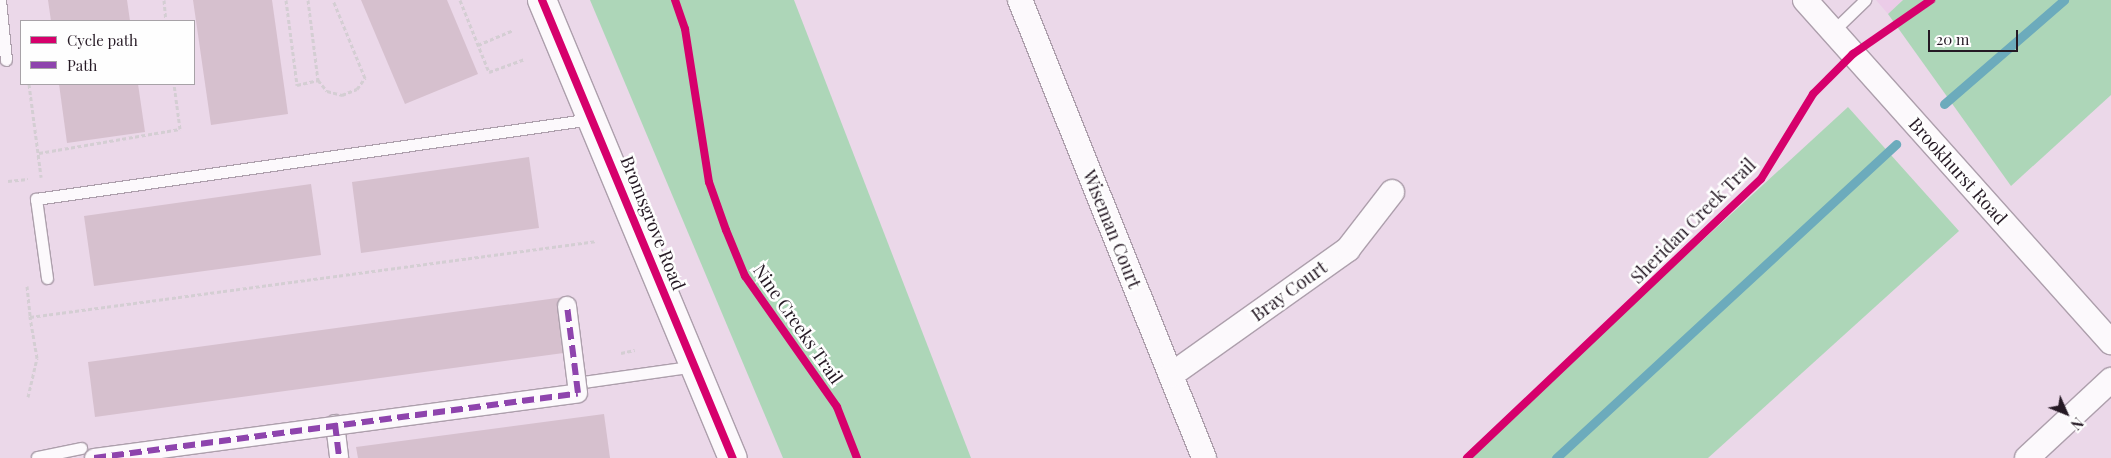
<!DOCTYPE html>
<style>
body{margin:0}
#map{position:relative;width:2111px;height:458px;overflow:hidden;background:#ebd8e9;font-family:"Playfair Display",serif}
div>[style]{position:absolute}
.built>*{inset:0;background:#ebcce8}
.green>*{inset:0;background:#add6b8}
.stream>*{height:9px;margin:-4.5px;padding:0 4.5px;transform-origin:4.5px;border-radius:4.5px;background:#6cabbc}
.building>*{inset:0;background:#d6c0ce}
.path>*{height:3px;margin-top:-1.5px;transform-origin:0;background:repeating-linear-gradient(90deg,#d4ced3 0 4px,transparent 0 6.5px)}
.roads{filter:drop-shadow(1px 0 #ad9fac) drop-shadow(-1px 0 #ad9fac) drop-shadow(0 1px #ad9fac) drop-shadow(0 -1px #ad9fac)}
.service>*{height:11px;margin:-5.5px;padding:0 5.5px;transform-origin:5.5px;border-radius:5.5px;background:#fcf9fc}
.pedestrian>*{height:18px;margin:-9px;padding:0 9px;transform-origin:9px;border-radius:9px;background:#fcf9fc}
.minor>*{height:24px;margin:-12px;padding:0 12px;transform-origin:12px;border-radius:12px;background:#fcf9fc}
.tertiary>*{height:28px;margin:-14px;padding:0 14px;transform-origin:14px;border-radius:14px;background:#fcf9fc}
.bridges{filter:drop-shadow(1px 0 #ad9fac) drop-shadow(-1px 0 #ad9fac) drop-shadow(0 1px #ad9fac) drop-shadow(0 -1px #ad9fac)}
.pedestrian-bridge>*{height:18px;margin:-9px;padding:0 9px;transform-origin:9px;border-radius:9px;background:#fcf9fc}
.quiet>*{height:6px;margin-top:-3px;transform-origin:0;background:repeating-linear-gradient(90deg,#8e44ad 0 12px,transparent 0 18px)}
.cycleway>*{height:8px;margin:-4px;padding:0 4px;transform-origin:4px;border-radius:4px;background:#d6006c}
span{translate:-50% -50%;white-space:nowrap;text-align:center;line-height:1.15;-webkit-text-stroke:5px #fefefe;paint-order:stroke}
.street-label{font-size:18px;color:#251924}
.legend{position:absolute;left:20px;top:20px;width:175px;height:65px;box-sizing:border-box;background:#fefefe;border:1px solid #a7a2a7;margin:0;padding:6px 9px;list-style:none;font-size:15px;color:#251924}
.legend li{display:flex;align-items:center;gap:10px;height:25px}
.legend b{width:25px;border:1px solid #a7a2a7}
.north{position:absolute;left:2041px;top:388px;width:50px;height:50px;-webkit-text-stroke:4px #fefefe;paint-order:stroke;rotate:134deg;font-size:14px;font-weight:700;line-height:20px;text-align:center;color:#251924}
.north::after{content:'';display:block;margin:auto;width:18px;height:22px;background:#251924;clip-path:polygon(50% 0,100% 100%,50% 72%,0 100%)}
.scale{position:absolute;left:1928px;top:30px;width:90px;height:22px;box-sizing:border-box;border:2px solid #251924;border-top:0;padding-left:6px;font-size:15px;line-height:18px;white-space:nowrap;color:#251924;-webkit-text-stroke:4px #fefefe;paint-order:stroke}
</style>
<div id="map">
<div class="built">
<div style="clip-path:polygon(1876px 0,1903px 0,1888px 14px)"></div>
</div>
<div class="green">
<div style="clip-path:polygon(590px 0,794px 0,971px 458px,783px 458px)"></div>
<div style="clip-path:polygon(1903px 0,2111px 0,2111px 95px,2011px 186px,1888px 14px)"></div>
<div style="clip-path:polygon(1848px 107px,1959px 231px,1708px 458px,1465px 458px)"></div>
</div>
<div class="stream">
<div style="left:1944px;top:104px;width:159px;rotate:-40.9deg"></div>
<div style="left:1556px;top:458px;width:463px;rotate:-42.7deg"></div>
</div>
<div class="building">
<div style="clip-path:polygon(48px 0,127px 0,130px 21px,51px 21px)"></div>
<div style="clip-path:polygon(193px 0,272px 0,288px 114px,211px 125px)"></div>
<div style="clip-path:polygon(361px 0,447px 0,478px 74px,405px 104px)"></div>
<div style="clip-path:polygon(59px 84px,138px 84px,145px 132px,67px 143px)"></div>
<div style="clip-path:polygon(529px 157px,539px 228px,361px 253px,352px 182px)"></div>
<div style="clip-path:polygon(311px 184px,321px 255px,94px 286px,84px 216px)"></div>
<div style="clip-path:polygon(564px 297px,571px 352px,95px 417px,88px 362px)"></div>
<div style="clip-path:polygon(604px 414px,610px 458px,358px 458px,356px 447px)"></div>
</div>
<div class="path">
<div style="left:164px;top:0;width:21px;rotate:85deg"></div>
<div style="left:286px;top:0;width:86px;rotate:82.6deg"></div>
<div style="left:297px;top:85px;width:22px;rotate:-13deg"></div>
<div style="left:308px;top:0;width:81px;rotate:82.9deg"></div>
<div style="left:318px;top:80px;width:14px;rotate:51deg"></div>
<div style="left:327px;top:91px;width:16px;rotate:15deg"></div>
<div style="left:342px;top:95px;width:16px;rotate:-22deg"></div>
<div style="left:357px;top:89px;width:14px;rotate:-54deg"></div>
<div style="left:365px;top:78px;width:84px;rotate:-112.3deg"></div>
<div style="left:460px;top:0;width:78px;rotate:68.1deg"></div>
<div style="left:489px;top:72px;width:38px;rotate:-20deg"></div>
<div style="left:478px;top:45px;width:38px;rotate:-23deg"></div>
<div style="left:29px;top:84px;width:94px;rotate:82.6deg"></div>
<div style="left:39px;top:153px;width:143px;rotate:-9.7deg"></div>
<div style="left:180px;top:129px;width:45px;rotate:-97.6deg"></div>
<div style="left:8px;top:181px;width:20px;rotate:-6deg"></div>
<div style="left:27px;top:286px;width:31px;rotate:84deg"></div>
<div style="left:30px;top:317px;width:572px;rotate:-7.63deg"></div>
<div style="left:621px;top:353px;width:14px;rotate:-12deg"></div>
<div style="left:28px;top:397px;width:40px;rotate:-77deg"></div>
<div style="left:37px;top:358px;width:42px;rotate:-99.7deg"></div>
</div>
<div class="roads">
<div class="service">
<div style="left:0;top:0;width:60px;rotate:84.3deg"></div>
<div style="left:1833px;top:31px;width:45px;rotate:-44.1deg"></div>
<div style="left:47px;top:278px;width:80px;rotate:-97.9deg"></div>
<div style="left:36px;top:199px;width:562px;rotate:-8.19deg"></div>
<div style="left:583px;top:382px;width:113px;rotate:-8.1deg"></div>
<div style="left:37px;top:457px;width:45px;rotate:-11.6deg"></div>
</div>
<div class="pedestrian">
<div style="left:335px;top:424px;width:34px;rotate:83deg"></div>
</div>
<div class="minor">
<div style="left:1020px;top:0;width:494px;rotate:68.1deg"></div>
<div style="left:1805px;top:0;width:459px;rotate:48.2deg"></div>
<div style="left:1171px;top:375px;width:217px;rotate:-35.4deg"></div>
<div style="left:1348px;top:249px;width:72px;rotate:-52.3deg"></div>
<div style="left:2027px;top:458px;width:115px;rotate:-42.9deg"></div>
</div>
<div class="tertiary">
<div style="left:542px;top:0;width:496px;rotate:67.4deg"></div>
</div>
</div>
<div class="bridges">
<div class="pedestrian-bridge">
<div style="left:94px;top:458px;width:488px;rotate:-7.6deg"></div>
<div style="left:578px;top:393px;width:88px;rotate:-97.2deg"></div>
</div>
</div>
<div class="quiet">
<div style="left:335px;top:424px;width:34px;rotate:83deg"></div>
<div style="left:94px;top:458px;width:488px;rotate:-7.6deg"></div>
<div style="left:578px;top:393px;width:88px;rotate:-97.2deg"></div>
</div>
<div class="cycleway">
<div style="left:542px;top:0;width:496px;rotate:67.4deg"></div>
<div style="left:675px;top:0;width:31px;rotate:71deg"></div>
<div style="left:685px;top:29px;width:155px;rotate:81.1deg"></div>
<div style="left:709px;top:182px;width:51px;rotate:70.5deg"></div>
<div style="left:726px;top:230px;width:50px;rotate:67.6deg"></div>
<div style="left:745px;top:276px;width:160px;rotate:54.9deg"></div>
<div style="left:837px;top:407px;width:55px;rotate:68.6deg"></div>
<div style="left:1467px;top:458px;width:405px;rotate:-43.5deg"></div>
<div style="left:1761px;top:179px;width:100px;rotate:-58.5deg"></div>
<div style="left:1813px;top:94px;width:57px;rotate:-45deg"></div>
<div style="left:1853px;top:54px;width:95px;rotate:-34.7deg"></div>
</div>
<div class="street-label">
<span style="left:1958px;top:171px;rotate:48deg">Brookhurst Road</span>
<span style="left:1693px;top:221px;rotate:-45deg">Sheridan Creek Trail</span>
<span style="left:653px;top:223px;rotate:68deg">Bromsgrove Road</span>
<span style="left:1112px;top:229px;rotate:68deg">Wiseman Court</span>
<span style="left:1289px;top:291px;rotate:-36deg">Bray Court</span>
<span style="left:798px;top:324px;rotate:55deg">Nine Creeks Trail</span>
</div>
<ul class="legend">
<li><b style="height:6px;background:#d6006c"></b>Cycle path</li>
<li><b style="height:6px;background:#8e44ad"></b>Path</li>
</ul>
<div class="north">N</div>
<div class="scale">20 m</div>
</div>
